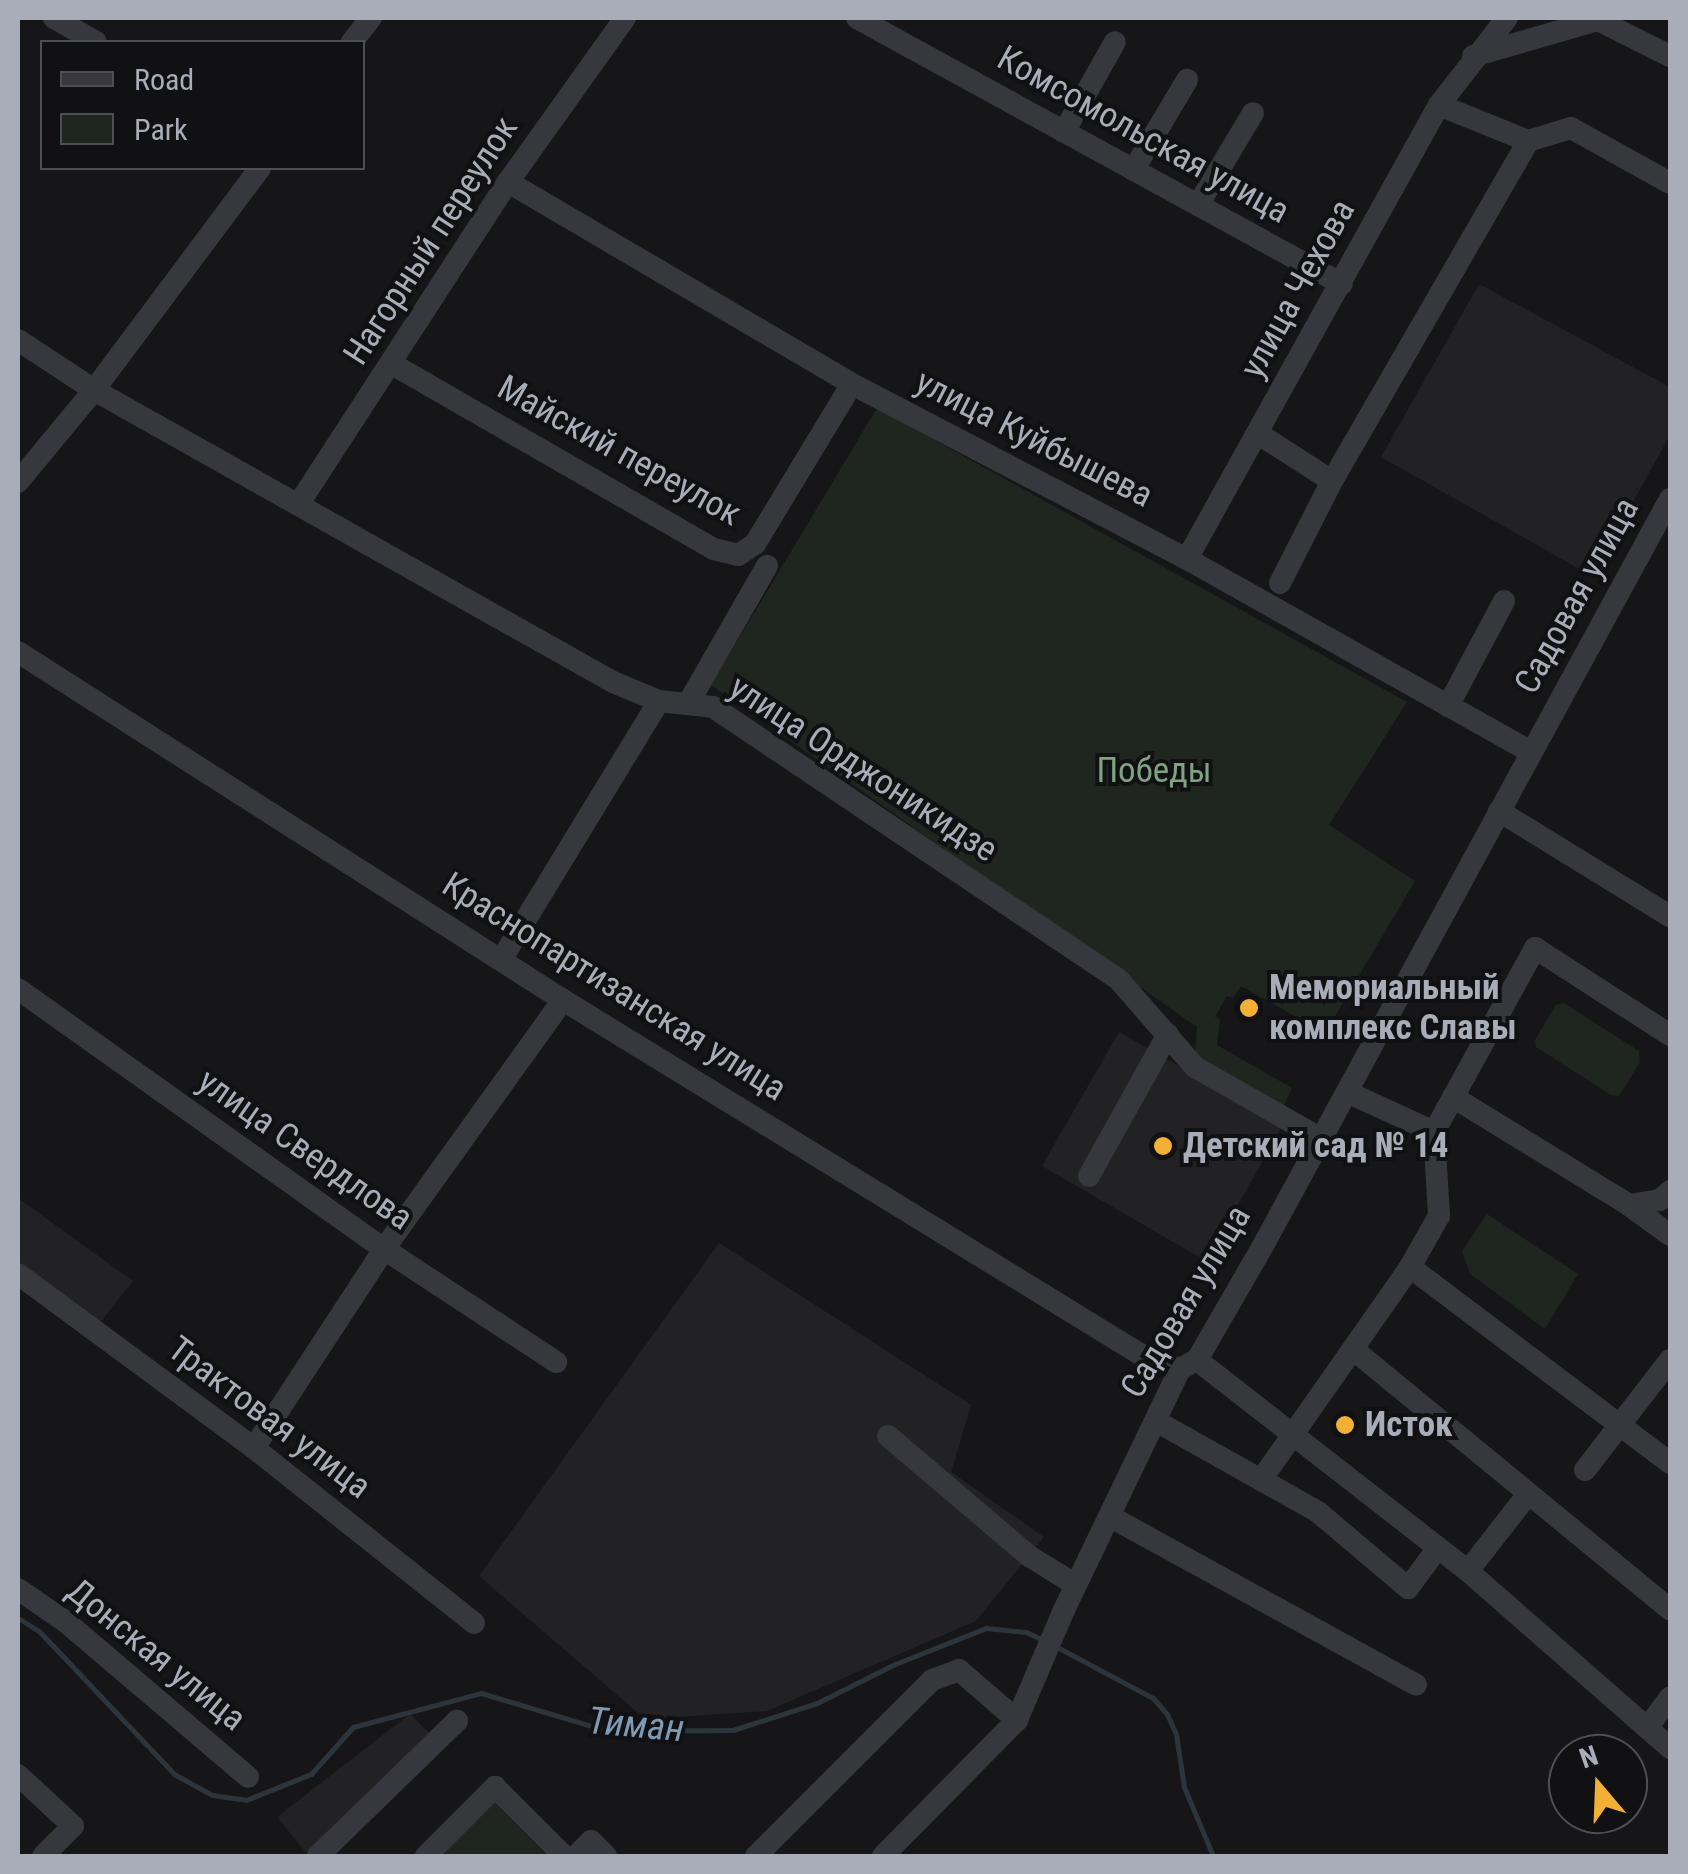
<!DOCTYPE html>
<meta charset="utf-8">
<style>
body{margin:0}
#map{position:relative;width:1688px;height:1874px;overflow:hidden;background:#161618;font-family:"Roboto Condensed",sans-serif}
div>[style]{position:absolute}
.built>*{inset:0;background:#222225}
.green>*{inset:0;background:#1e261f}
.stream>*{height:5px;margin:-2.5px;padding:0 2.5px;transform-origin:2.5px;border-radius:2.5px;background:#2c353c}
.minor>*{height:22px;margin:-11px;padding:0 11px;transform-origin:11px;border-radius:11px;background:#37383d}
.dots>*{width:28px;height:28px;translate:-50% -50%;box-sizing:border-box;border:5px solid #111113;border-radius:50%}
span{translate:-50% -50%;white-space:nowrap;text-align:center;line-height:1.15;-webkit-text-stroke:8px #111113;paint-order:stroke}
.street-label{font-size:35px;color:#a8adb8}
.park-label{font-size:35px;color:#7fa381}
.poi-label{font-size:35px;color:#a8adb8;font-weight:700}
.left{translate:0 -50%;text-align:left}
.water-label{font-size:38px;color:#7f9bb3;font-style:italic}
.frame{position:absolute;inset:0;border:20px solid #a8adb8;pointer-events:none}
.legend{position:absolute;left:40px;top:40px;width:325px;height:130px;box-sizing:border-box;background:#111113;border:2px solid #4d4f55;margin:0;padding:12px 18px;list-style:none;font-size:30px;color:#a8adb8}
.legend li{display:flex;align-items:center;gap:20px;height:50px}
.legend b{width:50px;border:2px solid #4d4f55}
.north{position:absolute;left:1548px;top:1734px;width:100px;height:100px;box-sizing:border-box;background:#111113;border:2px solid #4d4f55;border-radius:50%;rotate:341deg;font-size:28px;font-weight:700;line-height:40px;text-align:center;color:#a8adb8}
.north::after{content:'';display:block;margin:auto;width:35px;height:45px;background:#f2b134;clip-path:polygon(50% 0,100% 100%,50% 72%,0 100%)}
</style>
<div id="map">
<div class="built">
<div style="clip-path:polygon(1479px 284px,1670px 387px,1670px 435px,1592px 576px,1381px 457px)"></div>
<div style="clip-path:polygon(1119px 1032px,1283px 1125px,1206px 1261px,1042px 1166px)"></div>
<div style="clip-path:polygon(18px 1198px,133px 1281px,99px 1324px,18px 1261px)"></div>
<div style="clip-path:polygon(719px 1243px,971px 1405px,951px 1472px,1044px 1537px,976px 1621px,767px 1711px,645px 1719px,479px 1576px)"></div>
<div style="clip-path:polygon(410px 1714px,430px 1734px,308px 1855px,277px 1817px)"></div>
</div>
<div class="green">
<div style="clip-path:polygon(877px 408px,1407px 702px,1329px 825px,1415px 881px,1325px 1033px,1241px 986px,1233px 998px,1227px 996px,1215px 1017px,1220px 1019px,1217px 1045px,1292px 1088px,1283px 1107px,1195px 1054px,1197px 1027px,711px 685px)"></div>
<div style="clip-path:polygon(1564px 1003px,1639px 1051px,1640px 1062px,1619px 1096px,1611px 1095px,1536px 1047px,1535px 1040px,1556px 1005px)"></div>
<div style="clip-path:polygon(1487px 1214px,1578px 1274px,1545px 1329px,1470px 1274px,1462px 1251px)"></div>
<div style="clip-path:polygon(495px 1803px,547px 1856px,441px 1856px)"></div>
</div>
<div class="stream">
<div style="left:18px;top:1618px;width:25px;rotate:32deg"></div>
<div style="left:39px;top:1631px;width:197px;rotate:46.6deg"></div>
<div style="left:174px;top:1774px;width:43px;rotate:28.9deg"></div>
<div style="left:212px;top:1795px;width:34px;rotate:8deg"></div>
<div style="left:246px;top:1800px;width:70px;rotate:-21.8deg"></div>
<div style="left:311px;top:1774px;width:63px;rotate:-48.2deg"></div>
<div style="left:353px;top:1727px;width:132px;rotate:-14.9deg"></div>
<div style="left:481px;top:1693px;width:133px;rotate:16.7deg"></div>
<div style="left:608px;top:1731px;width:125px;rotate:-0.5deg"></div>
<div style="left:733px;top:1730px;width:88px;rotate:-17.8deg"></div>
<div style="left:817px;top:1703px;width:87px;rotate:-26.6deg"></div>
<div style="left:895px;top:1664px;width:98px;rotate:-21.6deg"></div>
<div style="left:986px;top:1628px;width:40px;rotate:5.7deg"></div>
<div style="left:1026px;top:1632px;width:21px;rotate:25deg"></div>
<div style="left:1055px;top:1646px;width:111px;rotate:28deg"></div>
<div style="left:1153px;top:1698px;width:21px;rotate:49deg"></div>
<div style="left:1167px;top:1714px;width:22px;rotate:66deg"></div>
<div style="left:1176px;top:1734px;width:54px;rotate:81.4deg"></div>
<div style="left:1184px;top:1787px;width:75px;rotate:67.2deg"></div>
</div>
<div class="minor">
<div style="left:54px;top:18px;width:48px;rotate:29.7deg"></div>
<div style="left:857px;top:18px;width:553px;rotate:28.74deg"></div>
<div style="left:1594px;top:18px;width:85px;rotate:26.6deg"></div>
<div style="left:352px;top:42px;width:31px;rotate:-52deg"></div>
<div style="left:1473px;top:56px;width:130px;rotate:-16.1deg"></div>
<div style="left:1439px;top:105px;width:96px;rotate:22deg"></div>
<div style="left:1064px;top:132px;width:103px;rotate:-60.5deg"></div>
<div style="left:1134px;top:169px;width:104px;rotate:-59.2deg"></div>
<div style="left:508px;top:182px;width:399px;rotate:30.4deg"></div>
<div style="left:852px;top:384px;width:378px;rotate:27.6deg"></div>
<div style="left:1187px;top:559px;width:394px;rotate:29.3deg"></div>
<div style="left:1198px;top:205px;width:107px;rotate:-59.1deg"></div>
<div style="left:18px;top:340px;width:91px;rotate:33.3deg"></div>
<div style="left:94px;top:390px;width:596px;rotate:29.36deg"></div>
<div style="left:613px;top:682px;width:50px;rotate:22.4deg"></div>
<div style="left:659px;top:701px;width:54px;rotate:6.3deg"></div>
<div style="left:713px;top:707px;width:489px;rotate:33.9deg"></div>
<div style="left:1119px;top:980px;width:116px;rotate:48.9deg"></div>
<div style="left:1195px;top:1067px;width:145px;rotate:29.7deg"></div>
<div style="left:392px;top:364px;width:371px;rotate:29.9deg"></div>
<div style="left:714px;top:549px;width:25px;rotate:14deg"></div>
<div style="left:738px;top:555px;width:20px;rotate:-33deg"></div>
<div style="left:755px;top:544px;width:187px;rotate:-58.8deg"></div>
<div style="left:1257px;top:433px;width:89px;rotate:32.6deg"></div>
<div style="left:18px;top:482px;width:119px;rotate:-50.4deg"></div>
<div style="left:94px;top:390px;width:277px;rotate:-53.2deg"></div>
<div style="left:298px;top:505px;width:385px;rotate:-57deg"></div>
<div style="left:508px;top:182px;width:201px;rotate:-54.5deg"></div>
<div style="left:1187px;top:559px;width:519px;rotate:-60.97deg"></div>
<div style="left:1439px;top:105px;width:110px;rotate:-52deg"></div>
<div style="left:1280px;top:583px;width:114px;rotate:-63deg"></div>
<div style="left:1332px;top:481px;width:392px;rotate:-60deg"></div>
<div style="left:1528px;top:141px;width:45px;rotate:-16.8deg"></div>
<div style="left:1571px;top:128px;width:113px;rotate:29.1deg"></div>
<div style="left:18px;top:652px;width:647px;rotate:32.56deg"></div>
<div style="left:563px;top:1000px;width:677px;rotate:31.53deg"></div>
<div style="left:1140px;top:1354px;width:43px;rotate:20.6deg"></div>
<div style="left:689px;top:702px;width:157px;rotate:-60.2deg"></div>
<div style="left:1448px;top:706px;width:119px;rotate:-61.9deg"></div>
<div style="left:1499px;top:811px;width:201px;rotate:31.6deg"></div>
<div style="left:501px;top:960px;width:303px;rotate:-58.6deg"></div>
<div style="left:18px;top:989px;width:449px;rotate:35.4deg"></div>
<div style="left:384px;top:1249px;width:206px;rotate:33.3deg"></div>
<div style="left:1347px;top:1092px;width:96px;rotate:24.7deg"></div>
<div style="left:1434px;top:1132px;width:210px;rotate:-61.2deg"></div>
<div style="left:1535px;top:948px;width:161px;rotate:32.8deg"></div>
<div style="left:1453px;top:1097px;width:206px;rotate:31.5deg"></div>
<div style="left:1629px;top:1205px;width:31px;rotate:-9deg"></div>
<div style="left:1660px;top:1200px;width:13px;rotate:-42deg"></div>
<div style="left:1089px;top:1176px;width:162px;rotate:-60.9deg"></div>
<div style="left:1629px;top:1205px;width:51px;rotate:36.2deg"></div>
<div style="left:1410px;top:1267px;width:326px;rotate:37deg"></div>
<div style="left:18px;top:1274px;width:293px;rotate:36.4deg"></div>
<div style="left:254px;top:1448px;width:281px;rotate:38.5deg"></div>
<div style="left:1354px;top:1350px;width:409px;rotate:39.4deg"></div>
<div style="left:1197px;top:1360px;width:343px;rotate:37.9deg"></div>
<div style="left:1468px;top:1571px;width:269px;rotate:41.2deg"></div>
<div style="left:1156px;top:1421px;width:186px;rotate:29.3deg"></div>
<div style="left:1318px;top:1512px;width:118px;rotate:40.2deg"></div>
<div style="left:1408px;top:1588px;width:50px;rotate:-53.1deg"></div>
<div style="left:888px;top:1436px;width:185px;rotate:40.4deg"></div>
<div style="left:1029px;top:1556px;width:55px;rotate:31.7deg"></div>
<div style="left:254px;top:1448px;width:238px;rotate:-56.8deg"></div>
<div style="left:384px;top:1249px;width:307px;rotate:-54.3deg"></div>
<div style="left:1585px;top:1470px;width:139px;rotate:-52.3deg"></div>
<div style="left:1261px;top:1480px;width:260px;rotate:-55deg"></div>
<div style="left:1410px;top:1267px;width:59px;rotate:-60.4deg"></div>
<div style="left:1439px;top:1216px;width:84px;rotate:-93.4deg"></div>
<div style="left:1111px;top:1517px;width:348px;rotate:28.8deg"></div>
<div style="left:1468px;top:1571px;width:98px;rotate:-52.1deg"></div>
<div style="left:18px;top:1589px;width:58px;rotate:34.5deg"></div>
<div style="left:66px;top:1622px;width:239px;rotate:40.4deg"></div>
<div style="left:1647px;top:1728px;width:38px;rotate:-53deg"></div>
<div style="left:18px;top:1775px;width:75px;rotate:42.8deg"></div>
<div style="left:73px;top:1826px;width:42px;rotate:135deg"></div>
<div style="left:318px;top:1856px;width:194px;rotate:-44.2deg"></div>
<div style="left:426px;top:1856px;width:98px;rotate:-45deg"></div>
<div style="left:495px;top:1787px;width:98px;rotate:45deg"></div>
<div style="left:576px;top:1856px;width:21px;rotate:-45deg"></div>
<div style="left:591px;top:1841px;width:21px;rotate:45deg"></div>
<div style="left:756px;top:1856px;width:249px;rotate:-45deg"></div>
<div style="left:932px;top:1680px;width:29px;rotate:-20deg"></div>
<div style="left:959px;top:1670px;width:77px;rotate:40.8deg"></div>
<div style="left:883px;top:1856px;width:191px;rotate:-45.4deg"></div>
<div style="left:1017px;top:1720px;width:117px;rotate:-66.9deg"></div>
<div style="left:1063px;top:1612px;width:270px;rotate:-64.3deg"></div>
<div style="left:1180px;top:1369px;width:19px;rotate:-28deg"></div>
<div style="left:1197px;top:1360px;width:136px;rotate:-60deg"></div>
<div style="left:1265px;top:1242px;width:846px;rotate:-61.41deg"></div>
</div>
<div class="dots">
<div style="left:1249px;top:1008px;background:#f2b134"></div>
<div style="left:1163px;top:1146px;background:#f2b134"></div>
<div style="left:1345px;top:1425px;background:#f2b134"></div>
</div>
<div class="street-label">
<span style="left:1143px;top:135px;rotate:29deg">Комсомольская улица</span>
<span style="left:431px;top:241px;rotate:-57deg">Нагорный переулок</span>
<span style="left:1298px;top:289px;rotate:-61deg">улица Чехова</span>
<span style="left:1034px;top:439px;rotate:27deg">улица Куйбышева</span>
<span style="left:619px;top:451px;rotate:29deg">Майский переулок</span>
<span style="left:1577px;top:596px;rotate:-61deg">Садовая улица</span>
<span style="left:863px;top:769px;rotate:33deg">улица Орджоникидзе</span>
<span style="left:614px;top:987px;rotate:32deg">Краснопартизанская улица</span>
<span style="left:305px;top:1150px;rotate:35deg">улица Свердлова</span>
<span style="left:1186px;top:1302px;rotate:-59deg">Садовая улица</span>
<span style="left:269px;top:1418px;rotate:37deg">Трактовая улица</span>
<span style="left:156px;top:1655px;rotate:39deg">Донская улица</span>
</div>
<div class="park-label">
<span style="left:1154px;top:771px">Победы</span>
</div>
<div class="poi-label">
<span class="left" style="left:1269px;top:1008px">Мемориальный<br>комплекс Славы</span>
<span class="left" style="left:1183px;top:1146px">Детский сад № 14</span>
<span class="left" style="left:1365px;top:1425px">Исток</span>
</div>
<div class="water-label">
<span style="left:636px;top:1725px;rotate:5deg">Тиман</span>
</div>
<div class="frame"></div>
<ul class="legend">
<li><b style="height:12px;background:#37383d"></b>Road</li>
<li><b style="height:28px;background:#1e261f"></b>Park</li>
</ul>
<div class="north">N</div>
</div>
